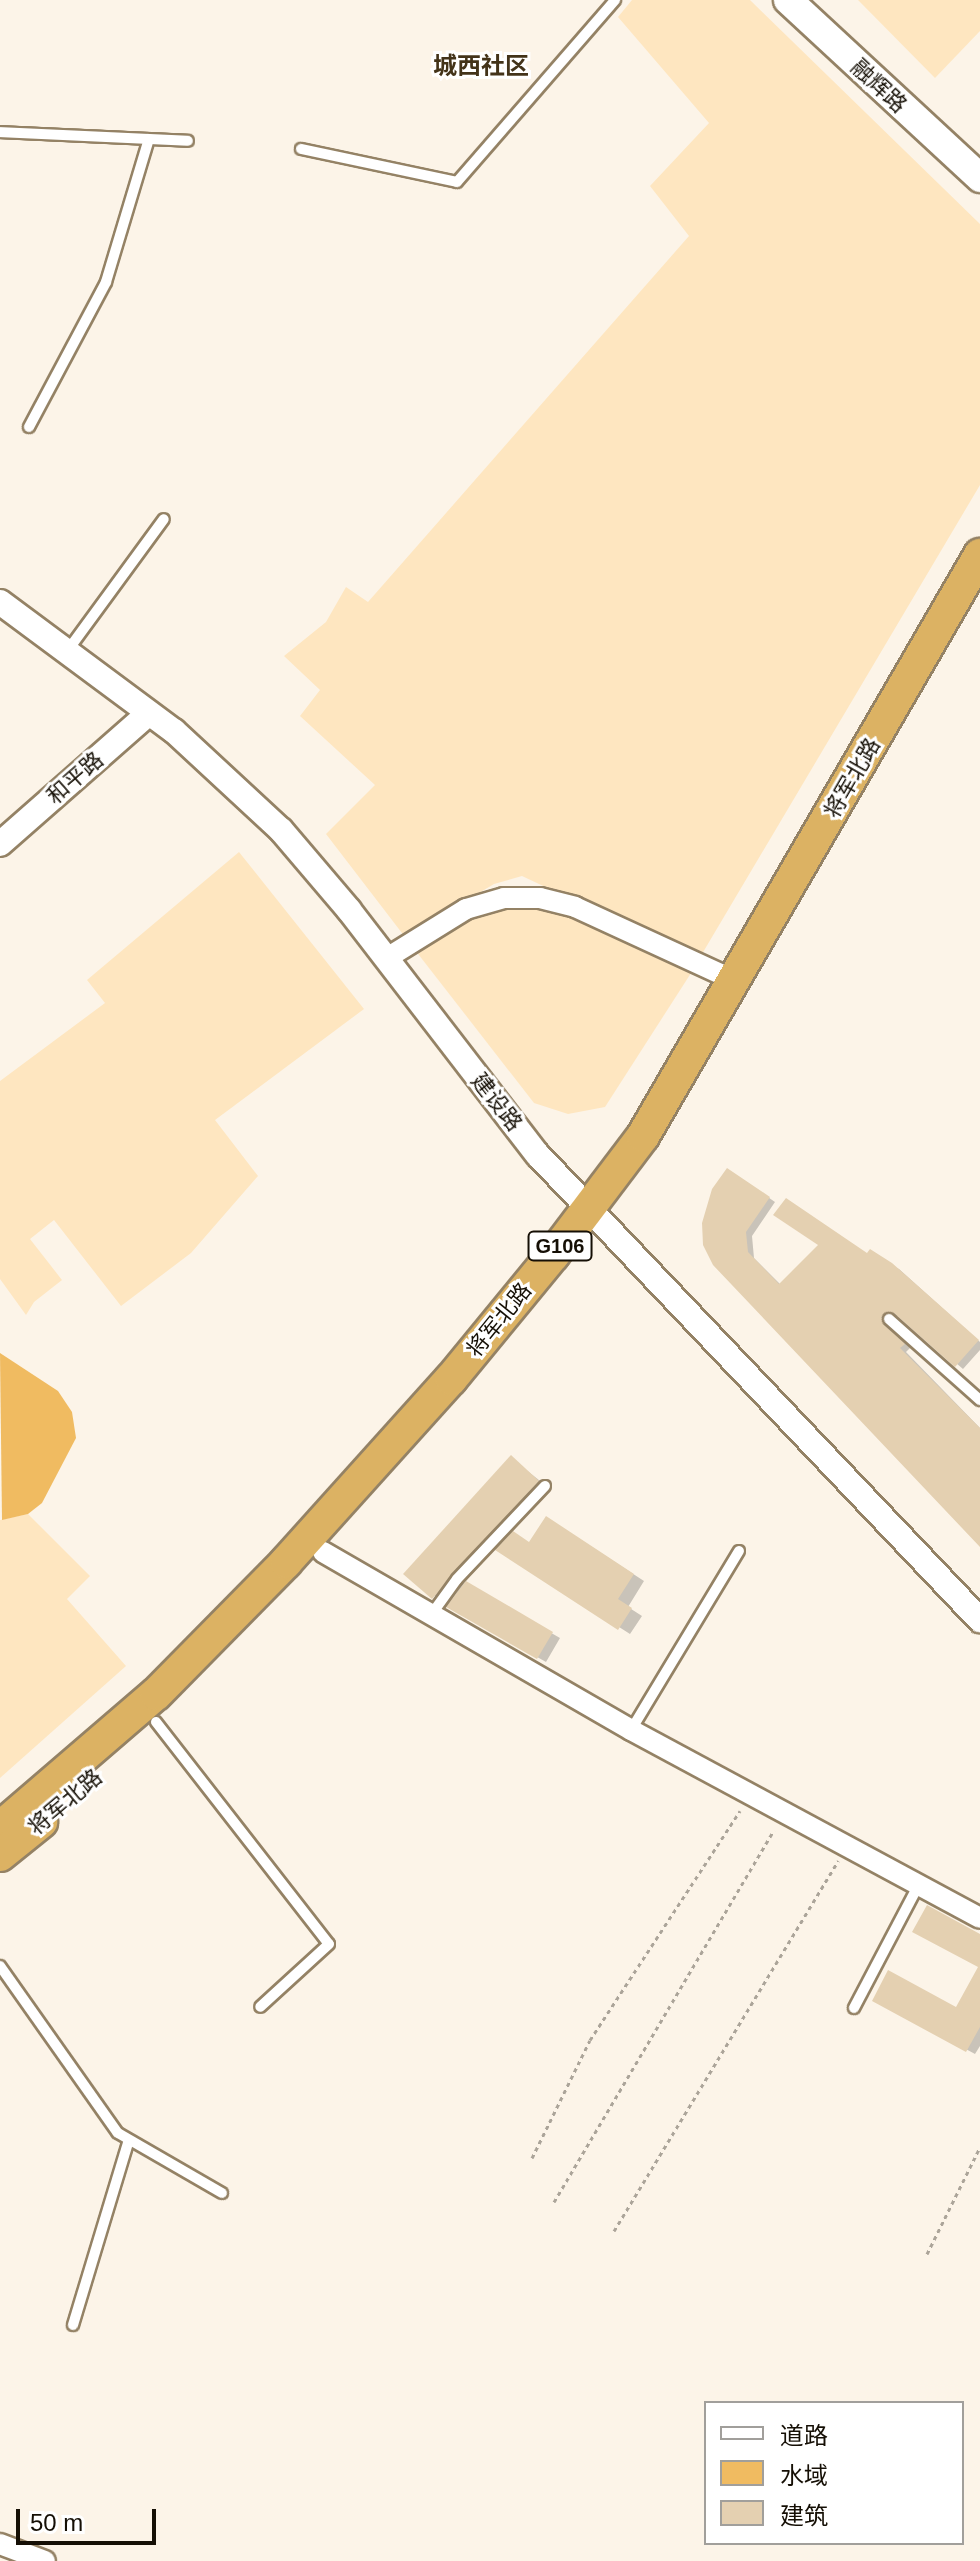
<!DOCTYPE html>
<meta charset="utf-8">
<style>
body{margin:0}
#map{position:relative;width:980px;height:2561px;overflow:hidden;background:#fcf4e8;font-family:Arial,"Noto Sans SC",sans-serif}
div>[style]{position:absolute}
.built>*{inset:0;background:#fee6c0}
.water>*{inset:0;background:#f0bb61}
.shadow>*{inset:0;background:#0003}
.building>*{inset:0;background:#e4d0b1}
.path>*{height:3px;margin-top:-1.5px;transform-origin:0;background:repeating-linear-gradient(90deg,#aba499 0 4px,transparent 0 8px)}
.roads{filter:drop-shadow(2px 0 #948265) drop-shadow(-2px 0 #948265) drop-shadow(0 2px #948265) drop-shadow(0 -2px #948265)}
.service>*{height:10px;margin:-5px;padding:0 5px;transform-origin:5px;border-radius:5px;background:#fff}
.minor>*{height:20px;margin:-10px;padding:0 10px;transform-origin:10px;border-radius:10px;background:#fff}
.tertiary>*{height:24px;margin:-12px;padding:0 12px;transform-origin:12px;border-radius:12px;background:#fff}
.secondary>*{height:28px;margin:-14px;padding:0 14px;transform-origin:14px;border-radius:14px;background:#fff}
.trunk>*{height:32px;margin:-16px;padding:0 16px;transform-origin:16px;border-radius:16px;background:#dcb263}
span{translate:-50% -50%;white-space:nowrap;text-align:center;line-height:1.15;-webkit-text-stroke:6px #fff;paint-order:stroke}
.shield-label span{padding:2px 6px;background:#fff;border:2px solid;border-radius:6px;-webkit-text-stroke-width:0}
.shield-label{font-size:20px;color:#150f05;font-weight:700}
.street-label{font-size:22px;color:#150f05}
.neighbourhood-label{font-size:24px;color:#433319;font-weight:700}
.legend{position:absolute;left:704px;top:2401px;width:260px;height:144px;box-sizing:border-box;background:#fff;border:2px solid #a19f9b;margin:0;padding:10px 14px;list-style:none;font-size:24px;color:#150f05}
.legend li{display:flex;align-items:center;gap:16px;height:40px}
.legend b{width:40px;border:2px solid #a19f9b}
.scale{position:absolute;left:16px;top:2509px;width:140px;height:36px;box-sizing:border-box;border:4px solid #150f05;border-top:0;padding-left:10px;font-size:24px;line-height:28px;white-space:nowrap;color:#150f05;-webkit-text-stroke:6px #fff;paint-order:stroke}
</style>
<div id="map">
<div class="built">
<div style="clip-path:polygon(632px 0,750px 0,980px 224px,980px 485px,699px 959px,522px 876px,494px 884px,405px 937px,326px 834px,375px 785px,300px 716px,320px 690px,284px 656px,326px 622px,346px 587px,368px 602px,689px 236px,650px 186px,709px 123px,618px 17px)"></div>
<div style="clip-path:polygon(858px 0,980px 0,980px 31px,935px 78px)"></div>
<div style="clip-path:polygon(239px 852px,364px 1009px,215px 1120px,258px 1176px,191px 1253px,121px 1306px,54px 1220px,30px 1239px,62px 1280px,34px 1302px,26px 1315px,0 1279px,0 1081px,105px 1003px,87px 980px)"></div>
<div style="clip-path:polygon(521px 906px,581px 919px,693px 970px,605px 1107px,568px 1114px,534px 1103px,415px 950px,482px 909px)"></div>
<div style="clip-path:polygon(28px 1514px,90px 1576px,67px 1599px,126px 1666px,0 1778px,0 1520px)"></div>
</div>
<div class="water">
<div style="clip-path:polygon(0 1353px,58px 1391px,72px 1412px,76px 1438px,42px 1503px,28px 1514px,2px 1520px)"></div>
</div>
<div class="shadow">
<div style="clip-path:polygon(734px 1174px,775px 1202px,752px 1236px,754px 1258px,781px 1285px,868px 1255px,899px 1269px,980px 1342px,980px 1350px,963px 1369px,900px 1315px,886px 1320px,910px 1348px,906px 1352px,980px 1428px,980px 1544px,715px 1264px)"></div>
<div style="clip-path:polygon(511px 1458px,549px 1488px,500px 1543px,530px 1544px,558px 1525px,644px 1581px,628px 1607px,642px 1616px,630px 1634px,495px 1548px,464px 1583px,560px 1638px,546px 1662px,449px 1607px,460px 1587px,445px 1604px,406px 1574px)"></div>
<div style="clip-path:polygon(980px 1968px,980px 2046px,975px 2054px,875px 2000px,957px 2010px)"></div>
</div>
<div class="building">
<div style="clip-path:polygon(727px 1168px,770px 1197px,746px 1232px,748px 1252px,779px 1284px,818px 1245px,773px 1215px,786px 1198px,867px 1253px,870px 1249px,892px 1263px,979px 1340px,955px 1367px,894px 1313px,881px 1317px,905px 1344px,900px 1348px,980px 1428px,980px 1547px,713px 1265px,703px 1245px,702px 1223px,712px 1189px)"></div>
<div style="clip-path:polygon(511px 1455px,539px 1481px,432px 1599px,403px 1574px)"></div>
<div style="clip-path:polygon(546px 1516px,634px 1574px,618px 1599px,632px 1608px,618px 1630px,495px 1550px,513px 1531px,529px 1542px)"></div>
<div style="clip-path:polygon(466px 1581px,553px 1632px,537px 1659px,446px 1607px)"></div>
<div style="clip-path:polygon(927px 1905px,980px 1934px,980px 2027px,966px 2052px,872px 2001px,888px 1970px,956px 2007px,978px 1967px,912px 1932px)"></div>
</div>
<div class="path">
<div style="left:532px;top:2158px;width:131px;rotate:-63.8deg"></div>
<div style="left:590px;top:2040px;width:274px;rotate:-56.8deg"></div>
<div style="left:554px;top:2202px;width:432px;rotate:-59.4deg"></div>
<div style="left:614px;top:2231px;width:433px;rotate:-58.8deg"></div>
<div style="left:927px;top:2254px;width:119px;rotate:-63.6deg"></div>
</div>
<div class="roads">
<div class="service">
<div style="left:0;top:132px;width:188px;rotate:2.7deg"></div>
<div style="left:301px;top:149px;width:159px;rotate:11.9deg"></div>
<div style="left:457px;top:182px;width:241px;rotate:-49deg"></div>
<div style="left:29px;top:427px;width:164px;rotate:-62deg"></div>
<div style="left:106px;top:282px;width:149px;rotate:-73.3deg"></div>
<div style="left:68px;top:650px;width:162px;rotate:-53.8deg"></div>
<div style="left:889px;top:1319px;width:122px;rotate:41.7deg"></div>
<div style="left:431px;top:1615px;width:44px;rotate:-54.2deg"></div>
<div style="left:457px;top:1579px;width:128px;rotate:-46.6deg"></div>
<div style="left:156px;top:1722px;width:281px;rotate:52.1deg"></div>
<div style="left:329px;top:1944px;width:93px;rotate:137.6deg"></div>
<div style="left:631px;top:1730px;width:209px;rotate:-58.9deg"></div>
<div style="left:0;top:1966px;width:204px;rotate:54.8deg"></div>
<div style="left:118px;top:2133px;width:120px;rotate:30deg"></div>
<div style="left:854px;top:2008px;width:140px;rotate:-62.3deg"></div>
<div style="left:73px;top:2325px;width:193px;rotate:-73.2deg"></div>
</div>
<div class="minor">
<div style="left:387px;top:958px;width:93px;rotate:-31.8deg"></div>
<div style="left:466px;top:909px;width:40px;rotate:-16deg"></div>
<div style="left:504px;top:898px;width:36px"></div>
<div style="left:540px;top:898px;width:36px;rotate:14deg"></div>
<div style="left:575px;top:907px;width:177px;rotate:24.7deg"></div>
<div style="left:323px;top:1552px;width:356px;rotate:30deg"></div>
<div style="left:631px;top:1730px;width:396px;rotate:28.3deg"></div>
<div style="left:0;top:2544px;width:48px;rotate:20.7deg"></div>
</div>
<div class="tertiary">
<div style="left:0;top:602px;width:217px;rotate:36.6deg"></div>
<div style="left:174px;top:731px;width:146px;rotate:42.8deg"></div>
<div style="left:281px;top:830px;width:105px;rotate:49.6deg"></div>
<div style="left:349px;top:910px;width:309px;rotate:52.4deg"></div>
<div style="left:538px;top:1155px;width:642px;rotate:46.45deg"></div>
<div style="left:0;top:844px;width:198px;rotate:-41.3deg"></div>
</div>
<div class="secondary">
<div style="left:788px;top:0;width:262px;rotate:42.8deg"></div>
</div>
<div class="trunk">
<div style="left:0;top:1828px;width:206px;rotate:-40.7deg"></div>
<div style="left:156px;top:1694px;width:185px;rotate:-45.4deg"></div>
<div style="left:286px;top:1562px;width:246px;rotate:-48deg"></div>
<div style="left:451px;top:1379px;width:161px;rotate:-50.6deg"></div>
<div style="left:553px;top:1255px;width:149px;rotate:-52.9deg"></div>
<div style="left:643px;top:1136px;width:672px;rotate:-59.88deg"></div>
<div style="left:0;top:1855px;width:53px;rotate:-38.8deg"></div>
</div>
</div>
<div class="shield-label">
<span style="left:560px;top:1246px">G106</span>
</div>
<div class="street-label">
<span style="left:879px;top:86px;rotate:43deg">融辉路</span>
<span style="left:75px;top:778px;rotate:-41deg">和平路</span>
<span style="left:852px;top:778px;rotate:-60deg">将军北路</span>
<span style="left:497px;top:1102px;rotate:52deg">建设路</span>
<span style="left:499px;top:1320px;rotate:-51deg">将军北路</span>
<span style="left:65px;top:1802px;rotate:-40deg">将军北路</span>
</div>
<div class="neighbourhood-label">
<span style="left:481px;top:66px">城西社区</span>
</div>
<ul class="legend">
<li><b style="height:10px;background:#fff"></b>道路</li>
<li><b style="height:22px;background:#f0bb61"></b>水域</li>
<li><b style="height:22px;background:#e4d0b1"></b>建筑</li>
</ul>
<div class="scale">50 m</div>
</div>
